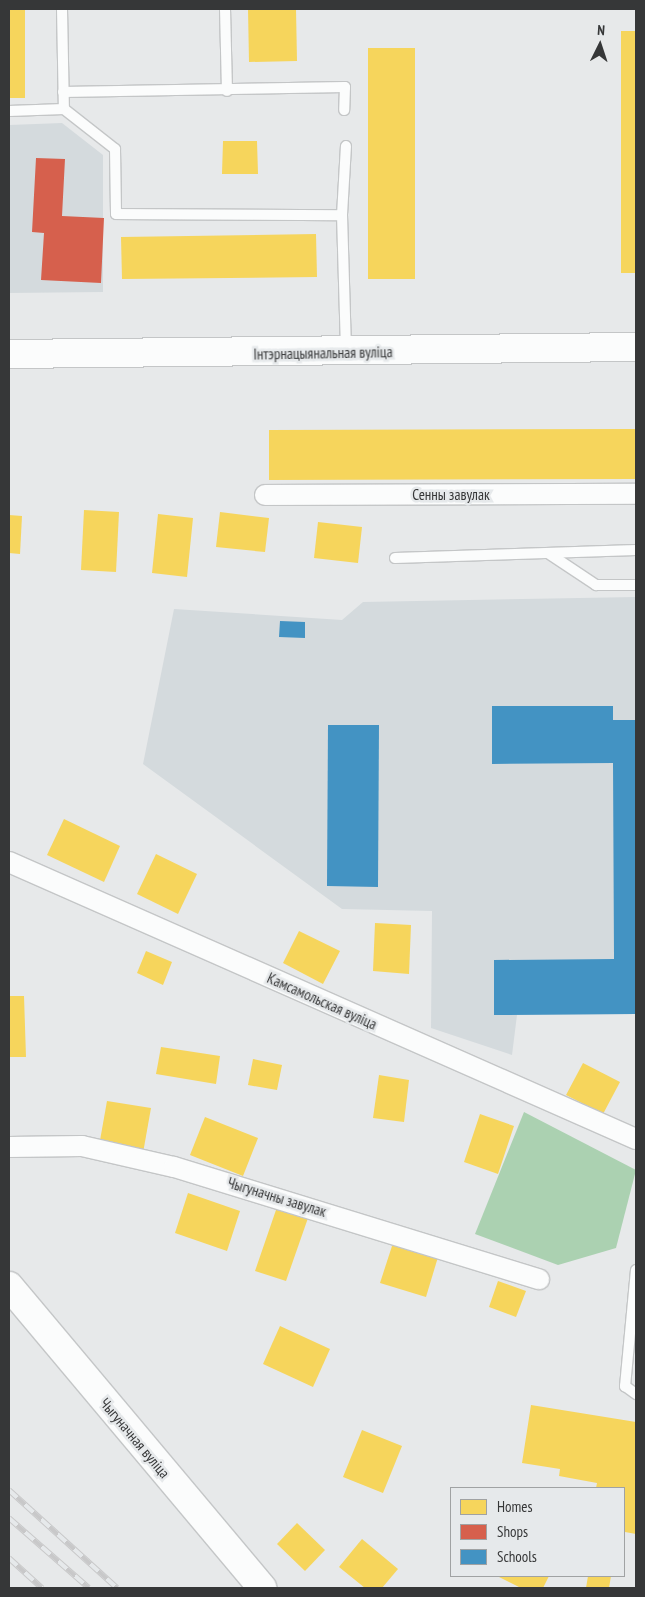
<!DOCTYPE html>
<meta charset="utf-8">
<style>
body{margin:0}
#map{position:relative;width:645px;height:1597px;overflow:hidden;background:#e7e9ea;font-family:"PT Sans Narrow",sans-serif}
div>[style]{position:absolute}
.built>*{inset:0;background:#d4dadd}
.forest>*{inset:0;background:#abd1b1}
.homes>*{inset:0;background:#f6d55c}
.shops>*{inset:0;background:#d6604d}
.schools>*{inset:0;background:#4393c3}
.roads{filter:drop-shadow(1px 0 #c4c6c7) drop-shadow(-1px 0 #c4c6c7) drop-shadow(0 1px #c4c6c7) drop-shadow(0 -1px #c4c6c7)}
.lane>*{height:10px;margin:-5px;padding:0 5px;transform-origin:5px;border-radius:5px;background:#fbfcfc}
.street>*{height:20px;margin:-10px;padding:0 10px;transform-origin:10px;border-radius:10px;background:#fbfcfc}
.secondary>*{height:28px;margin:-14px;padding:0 14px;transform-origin:14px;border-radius:14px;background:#fbfcfc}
.rail>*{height:5.5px;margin-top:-2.75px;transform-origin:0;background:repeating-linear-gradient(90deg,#e6e9eb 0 11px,#c8c8c9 0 22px);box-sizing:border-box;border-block:1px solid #c8c8c9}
span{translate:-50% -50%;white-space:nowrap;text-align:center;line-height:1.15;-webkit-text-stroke:5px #e6e9eb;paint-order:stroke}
.street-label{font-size:15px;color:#363738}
.frame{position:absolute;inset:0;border:10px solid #363738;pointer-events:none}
.legend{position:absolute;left:450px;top:1487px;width:175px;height:90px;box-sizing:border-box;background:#e6e9eb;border:1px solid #a0a2a3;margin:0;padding:6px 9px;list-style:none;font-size:15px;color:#363738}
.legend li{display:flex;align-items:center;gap:10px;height:25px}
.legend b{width:25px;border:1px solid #a0a2a3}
.north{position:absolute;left:575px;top:20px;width:50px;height:50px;-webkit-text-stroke:4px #e6e9eb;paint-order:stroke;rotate:4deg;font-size:14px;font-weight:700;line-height:20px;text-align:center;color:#363738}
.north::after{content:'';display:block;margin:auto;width:18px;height:22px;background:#363738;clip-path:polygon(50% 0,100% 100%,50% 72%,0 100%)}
</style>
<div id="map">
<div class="built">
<div style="clip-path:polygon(62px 123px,103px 155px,103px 292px,9px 293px,9px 125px)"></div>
<div style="clip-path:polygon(636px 597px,636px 1014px,517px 1015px,512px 1055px,431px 1028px,432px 911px,342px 909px,143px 764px,174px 609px,342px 620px,363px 602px)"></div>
</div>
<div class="forest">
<div style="clip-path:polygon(524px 1112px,636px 1170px,616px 1248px,558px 1265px,475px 1234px)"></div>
</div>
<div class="homes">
<div style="clip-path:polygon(9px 9px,25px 9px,25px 98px,9px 98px)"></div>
<div style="clip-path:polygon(248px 9px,296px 9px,297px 61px,249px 62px)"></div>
<div style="clip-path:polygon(621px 31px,636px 31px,636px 273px,621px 273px)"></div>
<div style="clip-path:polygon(368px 48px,415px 48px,415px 279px,368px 279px)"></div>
<div style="clip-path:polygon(223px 141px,257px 141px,258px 174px,222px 174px)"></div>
<div style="clip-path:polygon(316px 234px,317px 277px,122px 279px,121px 237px)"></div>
<div style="clip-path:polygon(636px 429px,636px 479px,269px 480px,269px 430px)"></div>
<div style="clip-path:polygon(84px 510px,119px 512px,116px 572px,81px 570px)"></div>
<div style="clip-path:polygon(220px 512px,269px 518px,265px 552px,216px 547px)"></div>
<div style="clip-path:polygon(158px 514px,193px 518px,187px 577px,152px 573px)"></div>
<div style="clip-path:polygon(9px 515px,22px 516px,20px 554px,9px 553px)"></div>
<div style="clip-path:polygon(318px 522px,362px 527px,358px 563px,314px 558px)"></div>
<div style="clip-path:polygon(64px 819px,120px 846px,104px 882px,47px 855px)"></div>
<div style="clip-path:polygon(156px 854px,197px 874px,178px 914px,137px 894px)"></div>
<div style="clip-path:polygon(375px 923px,411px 925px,409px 974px,373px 971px)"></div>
<div style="clip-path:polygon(299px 931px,340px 951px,323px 984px,283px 963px)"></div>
<div style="clip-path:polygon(146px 951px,172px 962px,163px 985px,137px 973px)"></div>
<div style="clip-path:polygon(9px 996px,24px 996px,26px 1057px,9px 1057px)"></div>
<div style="clip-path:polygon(161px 1047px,220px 1056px,216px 1084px,156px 1074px)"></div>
<div style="clip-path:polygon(253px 1059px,282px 1065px,277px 1090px,248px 1085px)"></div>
<div style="clip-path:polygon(583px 1063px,620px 1082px,603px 1114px,566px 1095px)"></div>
<div style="clip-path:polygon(379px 1075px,409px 1080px,404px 1122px,373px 1118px)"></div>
<div style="clip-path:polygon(107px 1101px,151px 1108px,143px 1153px,99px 1146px)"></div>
<div style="clip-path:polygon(480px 1114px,514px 1126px,498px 1174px,464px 1162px)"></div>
<div style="clip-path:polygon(205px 1117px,258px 1138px,243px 1176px,190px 1155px)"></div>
<div style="clip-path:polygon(188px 1193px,240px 1211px,227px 1251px,175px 1233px)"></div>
<div style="clip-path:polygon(277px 1207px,308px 1218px,286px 1281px,255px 1271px)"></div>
<div style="clip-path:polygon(393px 1243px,438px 1257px,426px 1297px,380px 1283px)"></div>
<div style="clip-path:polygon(498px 1281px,526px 1291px,516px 1317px,489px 1307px)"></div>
<div style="clip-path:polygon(280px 1326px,330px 1349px,313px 1387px,263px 1364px)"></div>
<div style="clip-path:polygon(531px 1405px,636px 1422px,636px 1534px,625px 1532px,624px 1488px,596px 1488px,597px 1483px,559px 1476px,560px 1469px,522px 1463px)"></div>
<div style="clip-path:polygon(362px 1430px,402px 1446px,383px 1493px,343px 1477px)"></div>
<div style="clip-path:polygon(297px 1523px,325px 1550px,305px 1571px,277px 1544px)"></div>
<div style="clip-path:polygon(362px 1539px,398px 1569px,382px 1588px,365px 1588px,339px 1567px)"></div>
<div style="clip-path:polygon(497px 1576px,549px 1576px,543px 1588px,521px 1588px)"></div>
<div style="clip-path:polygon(588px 1576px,611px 1576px,609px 1588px,586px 1588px)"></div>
</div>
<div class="shops">
<div style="clip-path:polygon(36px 158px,65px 159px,62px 216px,104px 218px,101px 283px,41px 280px,44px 233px,32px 232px)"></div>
</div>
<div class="schools">
<div style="clip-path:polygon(280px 621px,305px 622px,305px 638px,279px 637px)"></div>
<div style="clip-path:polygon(492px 706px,613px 706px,613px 720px,636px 720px,636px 1014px,494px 1015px,494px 960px,614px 959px,613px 763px,492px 764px)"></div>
<div style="clip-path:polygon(328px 725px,379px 725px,378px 887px,327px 886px)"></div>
</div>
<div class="roads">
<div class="lane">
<div style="left:62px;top:9px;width:100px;rotate:88.9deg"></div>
<div style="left:64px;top:109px;width:65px;rotate:38.1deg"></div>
<div style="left:115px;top:149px;width:65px;rotate:89.1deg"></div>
<div style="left:116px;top:214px;width:226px;rotate:0.3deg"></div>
<div style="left:342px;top:215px;width:135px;rotate:88.3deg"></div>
<div style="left:225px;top:9px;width:82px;rotate:88.6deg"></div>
<div style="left:63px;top:92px;width:282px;rotate:-1deg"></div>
<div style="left:345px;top:87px;width:23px;rotate:92deg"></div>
<div style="left:9px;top:111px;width:55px;rotate:-2.1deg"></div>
<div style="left:342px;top:215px;width:69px;rotate:-86.7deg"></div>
<div style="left:548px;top:553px;width:58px;rotate:33.7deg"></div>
<div style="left:596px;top:585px;width:40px"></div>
<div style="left:395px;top:558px;width:241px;rotate:-1.9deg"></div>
<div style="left:636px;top:1270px;width:117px;rotate:95.4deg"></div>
<div style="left:625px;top:1386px;width:14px;rotate:36deg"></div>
</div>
<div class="street">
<div style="left:265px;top:495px;width:371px;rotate:-0.2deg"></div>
<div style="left:9px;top:862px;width:685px;rotate:23.84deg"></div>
<div style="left:9px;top:1147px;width:73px;rotate:-0.8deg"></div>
<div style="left:82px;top:1146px;width:94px;rotate:12.9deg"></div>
<div style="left:174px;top:1167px;width:382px;rotate:17.1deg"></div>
</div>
<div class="secondary">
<div style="left:9px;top:354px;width:627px;rotate:-0.64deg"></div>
<div style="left:9px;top:1286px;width:394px;rotate:50deg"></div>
</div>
</div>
<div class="rail">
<div style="left:9px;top:1490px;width:146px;rotate:42.2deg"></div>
<div style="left:9px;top:1518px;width:106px;rotate:41.2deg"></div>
<div style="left:9px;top:1558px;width:45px;rotate:42.3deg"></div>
</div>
<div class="street-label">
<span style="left:323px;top:353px;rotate:-1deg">Інтэрнацыянальная вуліца</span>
<span style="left:451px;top:495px">Сенны завулак</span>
<span style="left:322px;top:1001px;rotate:24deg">Камсамольская вуліца</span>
<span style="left:277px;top:1197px;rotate:17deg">Чыгуначны завулак</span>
<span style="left:135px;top:1438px;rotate:50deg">Чыгуначная вуліца</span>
</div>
<div class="frame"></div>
<ul class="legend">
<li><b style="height:14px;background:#f6d55c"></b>Homes</li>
<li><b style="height:14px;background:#d6604d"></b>Shops</li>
<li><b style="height:14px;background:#4393c3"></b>Schools</li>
</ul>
<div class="north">N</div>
</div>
